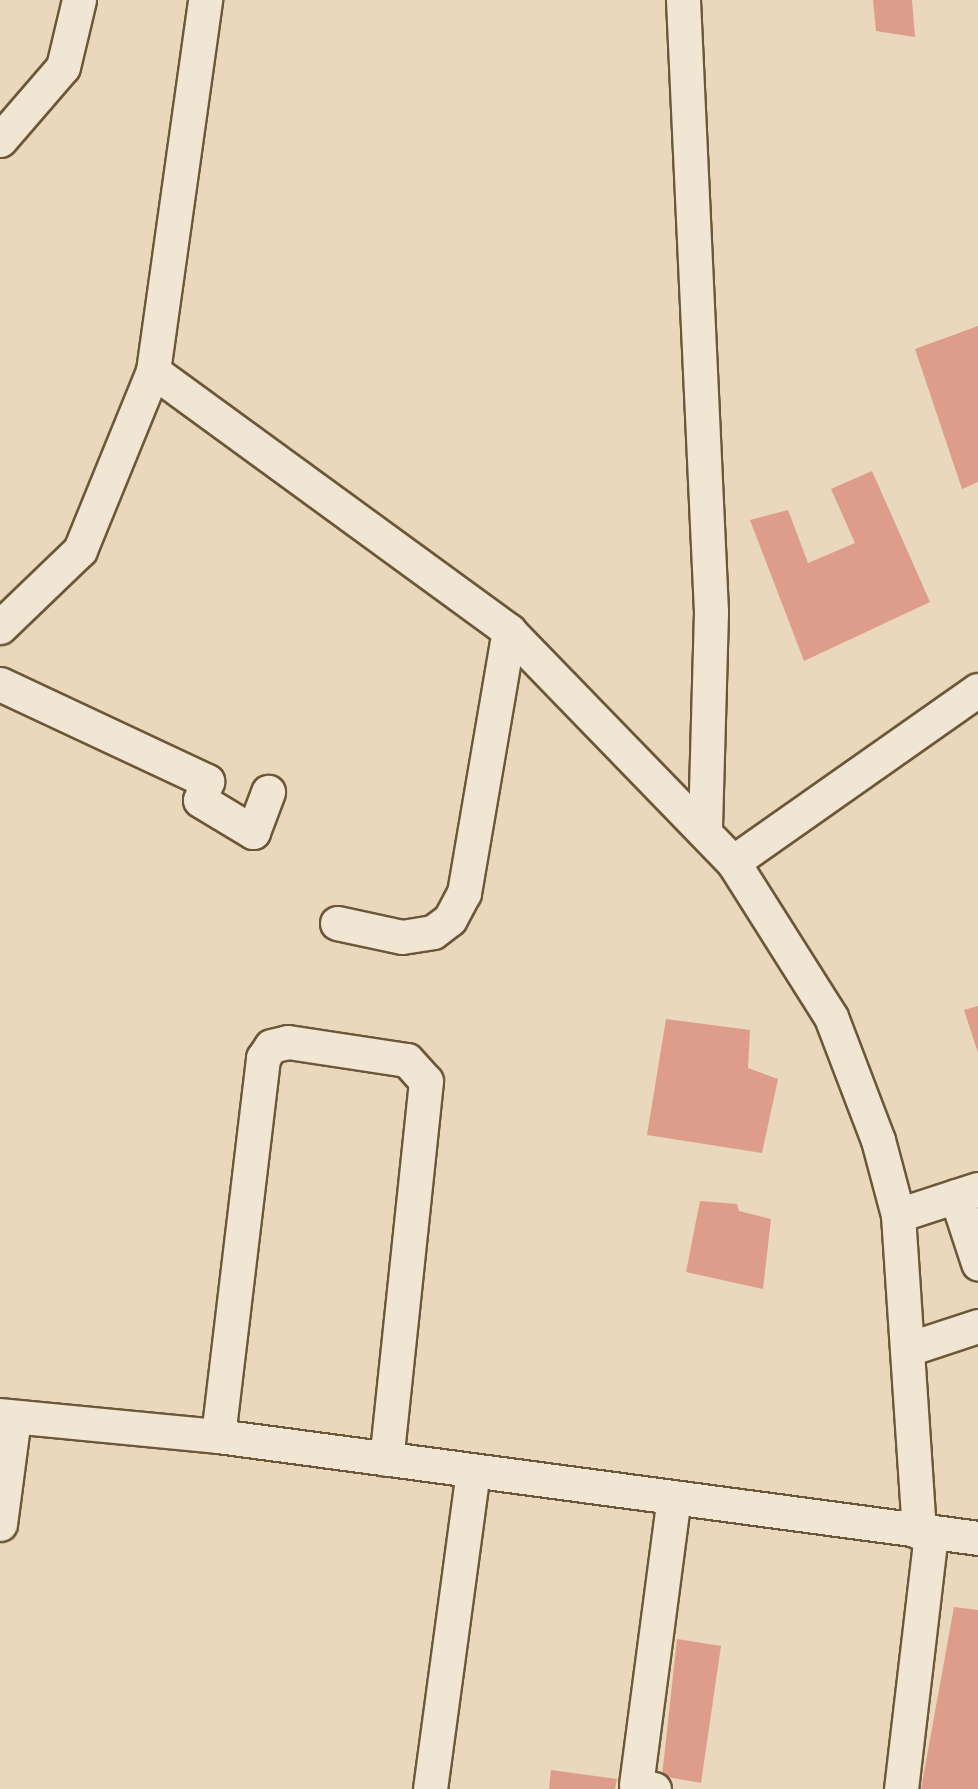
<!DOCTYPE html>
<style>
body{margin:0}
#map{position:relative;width:978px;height:1789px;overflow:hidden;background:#e9d8bb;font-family:Alegreya,serif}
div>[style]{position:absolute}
.building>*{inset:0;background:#de9c8b}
.roads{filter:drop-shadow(2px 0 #6c5838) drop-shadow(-2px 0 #6c5838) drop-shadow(0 2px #6c5838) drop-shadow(0 -2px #6c5838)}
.minor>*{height:33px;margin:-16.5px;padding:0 16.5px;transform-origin:16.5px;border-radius:16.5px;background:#f1e6d3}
span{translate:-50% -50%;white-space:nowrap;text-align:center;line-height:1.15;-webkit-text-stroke:5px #f1e6d3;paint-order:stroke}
</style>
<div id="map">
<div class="building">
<div style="clip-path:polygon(873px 0,912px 0,915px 37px,876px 31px)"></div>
<div style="clip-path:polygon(978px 326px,978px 482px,962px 489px,915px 349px)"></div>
<div style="clip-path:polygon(872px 471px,930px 602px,804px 661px,750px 520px,788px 510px,808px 563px,855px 543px,831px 489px)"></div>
<div style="clip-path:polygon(978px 1006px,978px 1053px,964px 1010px)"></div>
<div style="clip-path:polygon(666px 1019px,750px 1030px,748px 1068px,778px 1079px,762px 1153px,647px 1135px)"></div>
<div style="clip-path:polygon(700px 1201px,737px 1204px,739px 1211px,771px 1219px,763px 1289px,686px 1272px)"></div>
<div style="clip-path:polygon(954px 1607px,978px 1610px,978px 1789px,921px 1789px)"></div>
<div style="clip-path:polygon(677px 1639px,721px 1646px,701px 1783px,662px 1776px)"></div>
<div style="clip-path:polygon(551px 1770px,617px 1779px,615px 1789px,549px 1789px)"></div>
</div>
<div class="roads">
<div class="minor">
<div style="left:683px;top:0;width:613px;rotate:87.38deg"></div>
<div style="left:711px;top:612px;width:218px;rotate:91.6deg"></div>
<div style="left:0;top:140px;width:96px;rotate:-49.2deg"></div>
<div style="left:63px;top:67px;width:69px;rotate:-76.6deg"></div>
<div style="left:153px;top:371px;width:441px;rotate:36.1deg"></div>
<div style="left:509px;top:631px;width:322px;rotate:45.9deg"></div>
<div style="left:733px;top:862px;width:183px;rotate:57.7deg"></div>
<div style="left:831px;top:1017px;width:132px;rotate:69.1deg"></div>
<div style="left:878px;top:1140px;width:78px;rotate:75.1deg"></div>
<div style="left:898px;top:1215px;width:318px;rotate:86.2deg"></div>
<div style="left:0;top:627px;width:111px;rotate:-43.9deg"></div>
<div style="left:80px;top:550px;width:193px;rotate:-67.8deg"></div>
<div style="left:153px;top:371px;width:375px;rotate:-82deg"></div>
<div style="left:0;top:684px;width:229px;rotate:25.1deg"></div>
<div style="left:207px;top:781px;width:20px;rotate:110deg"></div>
<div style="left:200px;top:800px;width:62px;rotate:31.1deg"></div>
<div style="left:253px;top:832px;width:43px;rotate:-69.4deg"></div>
<div style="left:733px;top:862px;width:299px;rotate:-35.1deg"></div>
<div style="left:337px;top:923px;width:66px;rotate:12.2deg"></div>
<div style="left:402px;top:937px;width:31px;rotate:-9deg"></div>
<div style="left:433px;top:932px;width:21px;rotate:-37deg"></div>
<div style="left:450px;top:919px;width:30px;rotate:-62deg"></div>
<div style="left:464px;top:893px;width:266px;rotate:-80.3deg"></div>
<div style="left:956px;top:1196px;width:71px;rotate:71.8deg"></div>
<div style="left:898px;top:1215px;width:84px;rotate:-18deg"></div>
<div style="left:908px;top:1349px;width:74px;rotate:-18.2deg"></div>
<div style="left:0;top:1415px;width:219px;rotate:5.5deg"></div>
<div style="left:218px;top:1436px;width:767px;rotate:7.64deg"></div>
<div style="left:218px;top:1436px;width:381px;rotate:-83.2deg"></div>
<div style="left:263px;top:1058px;width:14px;rotate:-56deg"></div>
<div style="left:271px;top:1046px;width:17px;rotate:-13deg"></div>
<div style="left:288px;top:1042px;width:120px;rotate:8.6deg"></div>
<div style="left:407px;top:1060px;width:28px;rotate:48deg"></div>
<div style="left:426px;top:1081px;width:380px;rotate:96deg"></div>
<div style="left:0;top:1524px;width:107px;rotate:-82.5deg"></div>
<div style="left:430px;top:1789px;width:321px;rotate:-82.3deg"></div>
<div style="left:654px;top:1789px;width:18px;rotate:-167deg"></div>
<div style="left:636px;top:1785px;width:290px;rotate:-82.5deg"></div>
<div style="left:901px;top:1789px;width:258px;rotate:-83.3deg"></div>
</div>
</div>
</div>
